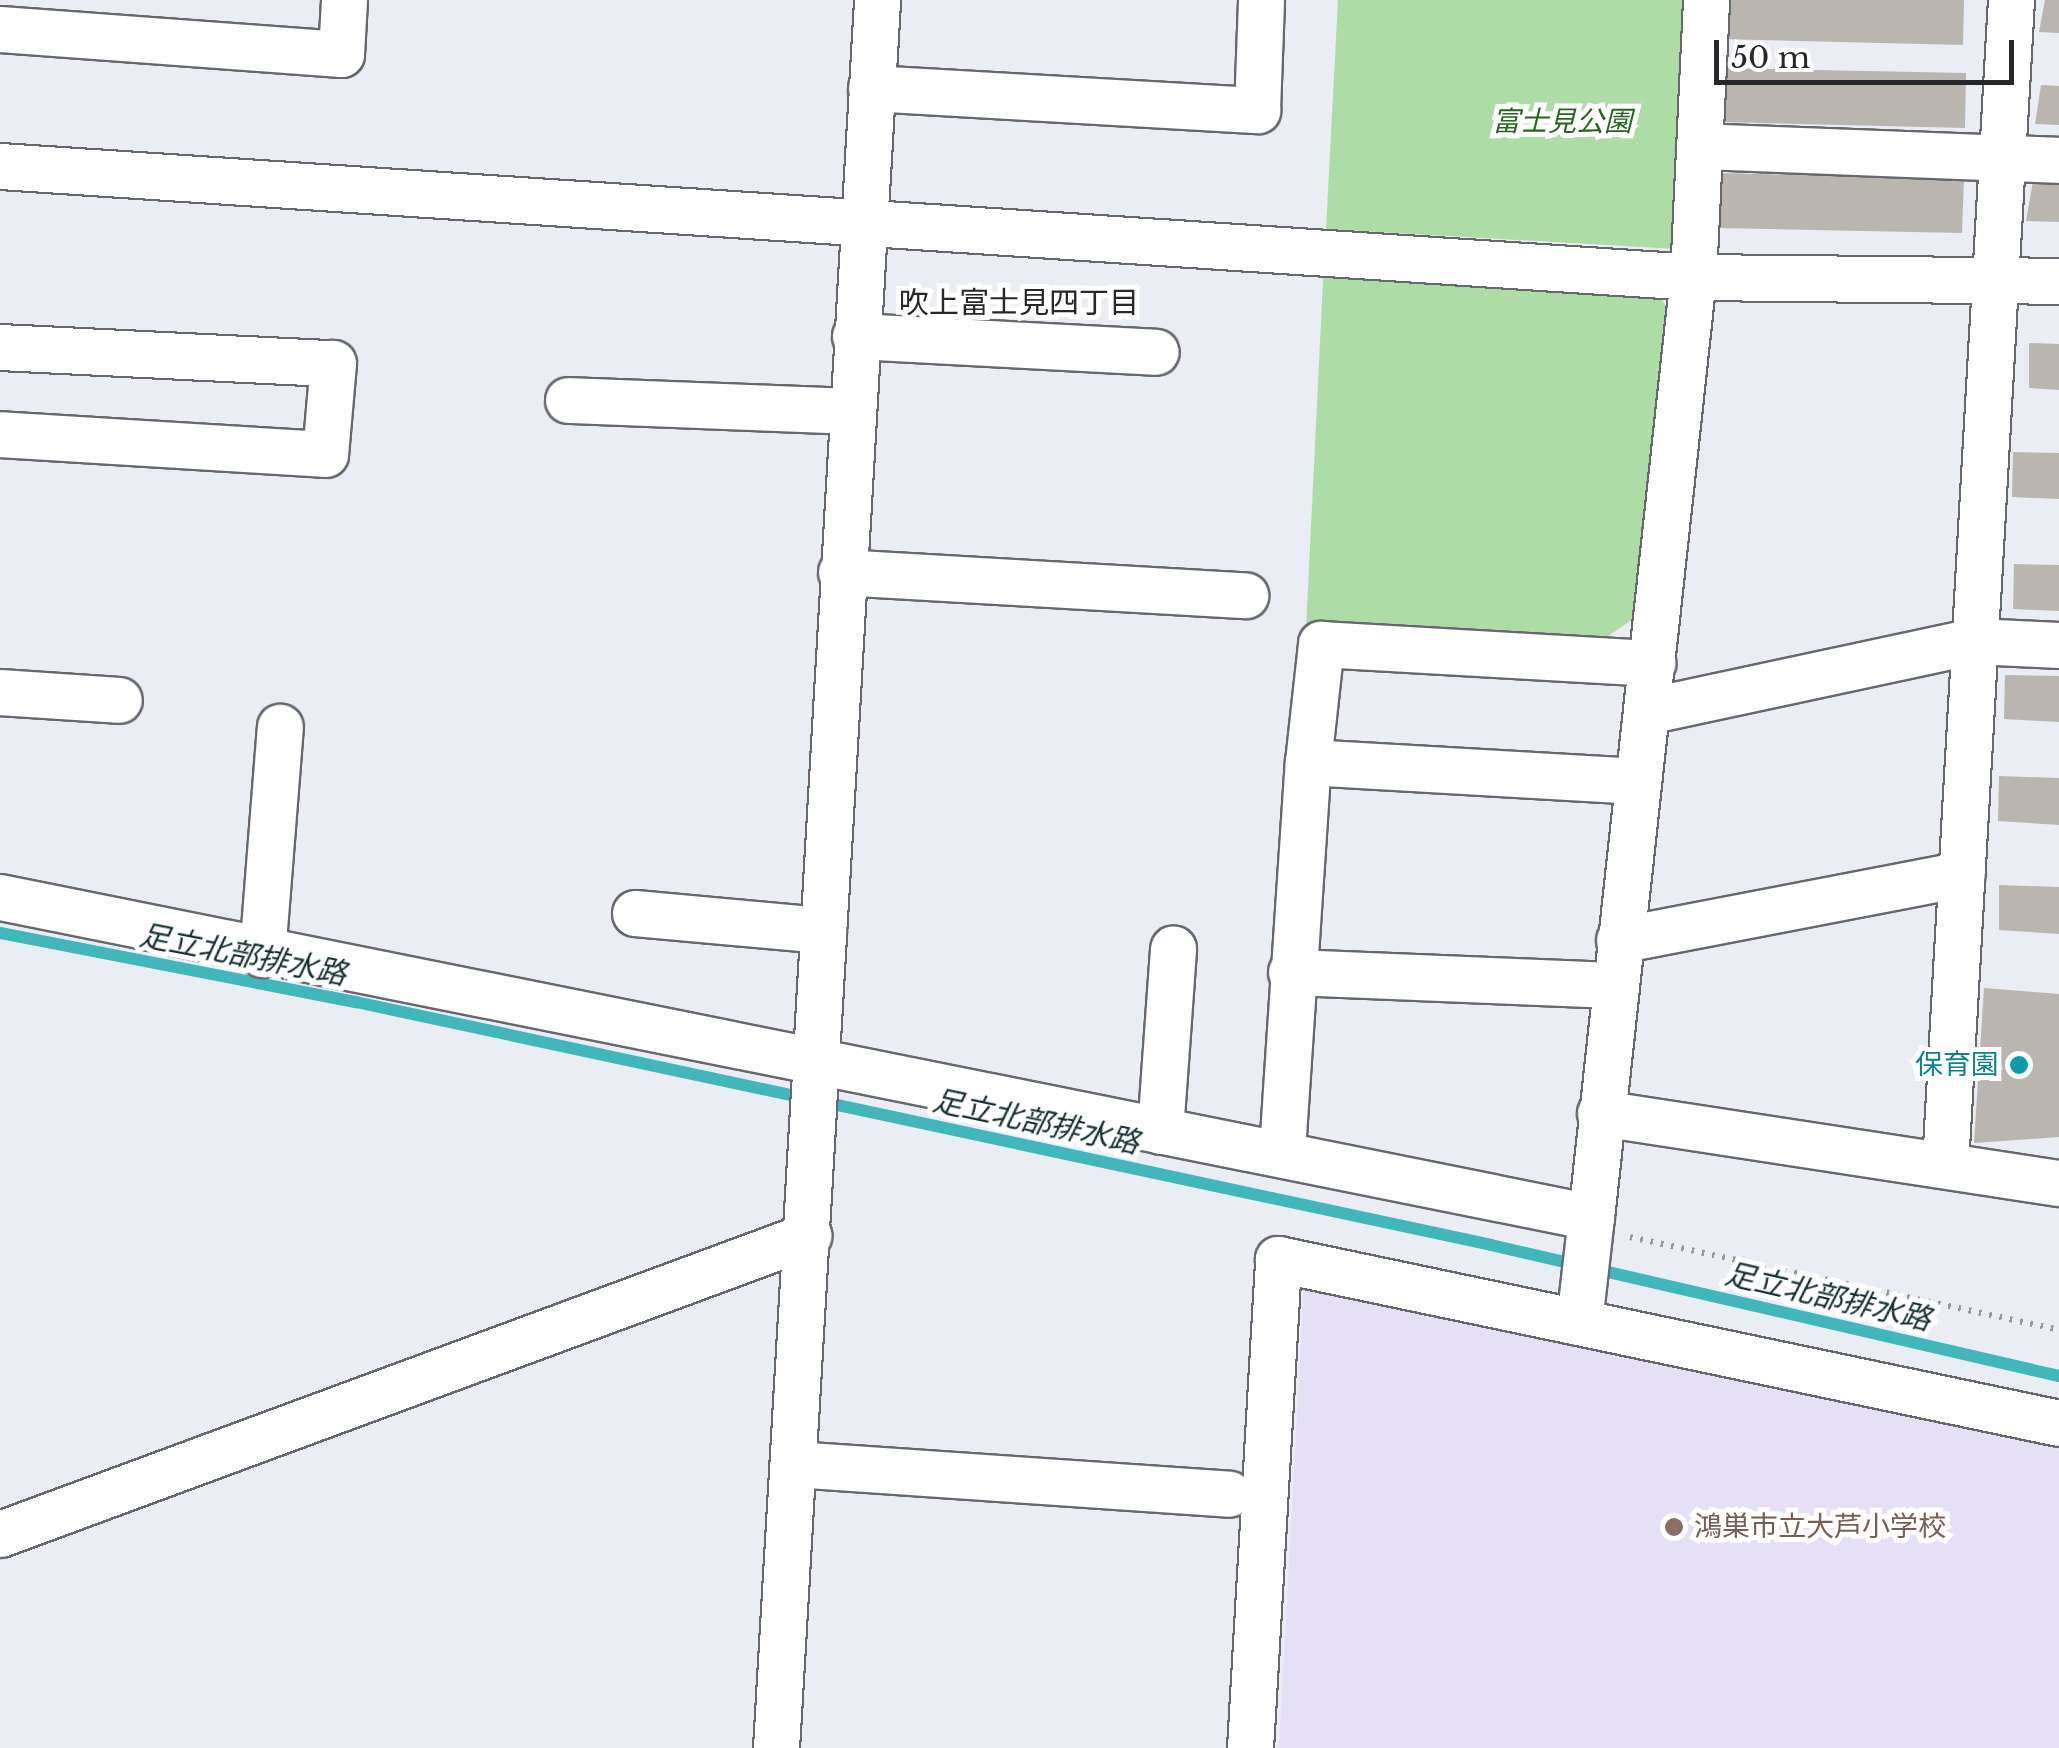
<!DOCTYPE html>
<meta charset="utf-8">
<style>
body{margin:0}
#map{position:relative;width:2059px;height:1748px;overflow:hidden;background:#eaedf4;font-family:"Libre Baskerville","Noto Sans JP",serif}
div>[style]{position:absolute}
.education>*{inset:0;background:#e5e0f5}
.green>*{inset:0;background:#aedca7}
.stream>*{height:12px;margin:-6px;padding:0 6px;transform-origin:6px;border-radius:6px;background:#41b7bc}
.building>*{inset:0;background:#bbb5af}
.path>*{height:6px;margin-top:-3px;transform-origin:0;background:repeating-linear-gradient(90deg,#95989d 0 2.5px,transparent 0 10.5px)}
.roads{filter:drop-shadow(2px 0 #66686e) drop-shadow(-2px 0 #66686e) drop-shadow(0 2px #66686e) drop-shadow(0 -2px #66686e)}
.street>*{height:45px;margin:-22.5px;padding:0 22.5px;transform-origin:22.5px;border-radius:22.5px;background:#fff}
.dots>*{width:28px;height:28px;translate:-50% -50%;box-sizing:border-box;border:5px solid #fff;border-radius:50%}
span{translate:-50% -50%;white-space:nowrap;text-align:center;line-height:1.15;-webkit-text-stroke:10px #fff;paint-order:stroke}
.park-label{font-size:28px;color:#24671c;font-style:italic}
.culture-label{font-size:28px;color:#0d838f}
.right{translate:-100% -50%;text-align:right}
.education-label{font-size:28px;color:#785e54}
.left{translate:0 -50%;text-align:left}
.neighbourhood-label{font-size:30px;color:#26272a}
.water-label{font-size:30px;color:#152f30;font-style:italic}
.scale{position:absolute;left:1714px;top:40px;width:300px;height:45px;box-sizing:border-box;border:5px solid #26272a;border-top:0;padding-left:12px;font-size:30px;line-height:35px;white-space:nowrap;color:#26272a;-webkit-text-stroke:8px #fff;paint-order:stroke}
</style>
<div id="map">
<div class="education">
<div style="clip-path:polygon(1304px 1285px,2059px 1444px,2059px 1748px,1279px 1748px)"></div>
</div>
<div class="green">
<div style="clip-path:polygon(1338px 0,1690px 0,1676px 249px,1326px 229px)"></div>
<div style="clip-path:polygon(1324px 261px,1650px 280px,1669px 311px,1636px 617px,1595px 645px,1306px 629px)"></div>
</div>
<div class="stream">
<div style="left:0;top:933px;width:363px;rotate:11deg"></div>
<div style="left:356px;top:1002px;width:1161px;rotate:12.08deg"></div>
<div style="left:1491px;top:1245px;width:583px;rotate:12.99deg"></div>
</div>
<div class="building">
<div style="clip-path:polygon(1720px 0,1964px 0,1963px 45px,1719px 39px)"></div>
<div style="clip-path:polygon(2045px 0,2059px 0,2059px 33px,2039px 32px)"></div>
<div style="clip-path:polygon(1722px 68px,1966px 73px,1965px 128px,1720px 122px)"></div>
<div style="clip-path:polygon(2041px 85px,2059px 86px,2059px 125px,2035px 124px)"></div>
<div style="clip-path:polygon(1719px 173px,1964px 179px,1962px 233px,1718px 228px)"></div>
<div style="clip-path:polygon(2033px 181px,2059px 182px,2059px 222px,2026px 221px)"></div>
<div style="clip-path:polygon(2029px 343px,2059px 344px,2059px 390px,2029px 388px)"></div>
<div style="clip-path:polygon(2013px 452px,2059px 453px,2059px 499px,2012px 497px)"></div>
<div style="clip-path:polygon(2014px 564px,2059px 565px,2059px 611px,2013px 609px)"></div>
<div style="clip-path:polygon(2005px 675px,2059px 676px,2059px 722px,2004px 719px)"></div>
<div style="clip-path:polygon(1999px 776px,2059px 778px,2059px 825px,1998px 821px)"></div>
<div style="clip-path:polygon(1999px 885px,2059px 887px,2059px 934px,1999px 930px)"></div>
<div style="clip-path:polygon(1984px 988px,2059px 994px,2059px 1137px,1974px 1143px)"></div>
</div>
<div class="path">
<div style="left:1630px;top:1237px;width:439px;rotate:12.2deg"></div>
</div>
<div class="roads">
<div class="street">
<div style="left:0;top:29px;width:342px;rotate:4.2deg"></div>
<div style="left:341px;top:54px;width:54px;rotate:-86.8deg"></div>
<div style="left:871px;top:88px;width:387px;rotate:3.3deg"></div>
<div style="left:1257px;top:110px;width:110px;rotate:-87.9deg"></div>
<div style="left:1699px;top:146px;width:360px;rotate:2.2deg"></div>
<div style="left:0;top:166px;width:1697px;rotate:3.75deg"></div>
<div style="left:1693px;top:277px;width:366px;rotate:0.6deg"></div>
<div style="left:855px;top:336px;width:301px;rotate:3deg"></div>
<div style="left:0;top:347px;width:333px;rotate:2.8deg"></div>
<div style="left:333px;top:363px;width:91px;rotate:95deg"></div>
<div style="left:325px;top:454px;width:326px;rotate:-176.5deg"></div>
<div style="left:568px;top:400px;width:282px;rotate:2.2deg"></div>
<div style="left:841px;top:572px;width:405px;rotate:3.3deg"></div>
<div style="left:0;top:692px;width:119px;rotate:3.8deg"></div>
<div style="left:1647px;top:711px;width:334px;rotate:-12.1deg"></div>
<div style="left:1974px;top:641px;width:85px;rotate:2.7deg"></div>
<div style="left:1308px;top:762px;width:119px;rotate:-83.7deg"></div>
<div style="left:1321px;top:644px;width:332px;rotate:3.3deg"></div>
<div style="left:0;top:897px;width:1623px;rotate:11.37deg"></div>
<div style="left:1591px;top:1217px;width:946px;rotate:-83.81deg"></div>
<div style="left:1693px;top:277px;width:277px;rotate:-87.3deg"></div>
<div style="left:635px;top:913px;width:189px;rotate:5.2deg"></div>
<div style="left:1619px;top:940px;width:349px;rotate:-10.9deg"></div>
<div style="left:262px;top:954px;width:228px;rotate:-85.5deg"></div>
<div style="left:1291px;top:972px;width:324px;rotate:2.3deg"></div>
<div style="left:1600px;top:1113px;width:464px;rotate:8.7deg"></div>
<div style="left:1160px;top:1131px;width:183px;rotate:-85.9deg"></div>
<div style="left:1282px;top:1150px;width:389px;rotate:-86.2deg"></div>
<div style="left:1308px;top:762px;width:330px;rotate:3.3deg"></div>
<div style="left:1945px;top:1165px;width:1167px;rotate:-86.76deg"></div>
<div style="left:1579px;top:1322px;width:106px;rotate:-83.5deg"></div>
<div style="left:794px;top:1464px;width:436px;rotate:3.9deg"></div>
<div style="left:0;top:1534px;width:862px;rotate:-20.28deg"></div>
<div style="left:776px;top:1748px;width:1751px;rotate:-86.69deg"></div>
<div style="left:1250px;top:1748px;width:490px;rotate:-86.7deg"></div>
<div style="left:1278px;top:1259px;width:798px;rotate:11.86deg"></div>
</div>
</div>
<div class="dots">
<div style="left:2019px;top:1065px;background:#0f9aa8"></div>
<div style="left:1674px;top:1527px;background:#8d6e63"></div>
</div>
<div class="park-label">
<span style="left:1562px;top:122px">富士見公園</span>
</div>
<div class="culture-label">
<span class="right" style="left:1999px;top:1065px">保育園</span>
</div>
<div class="education-label">
<span class="left" style="left:1694px;top:1527px">鴻巣市立大芦小学校</span>
</div>
<div class="neighbourhood-label">
<span style="left:1019px;top:303px">吹上富士見四丁目</span>
</div>
<div class="water-label">
<span style="left:243px;top:955px;rotate:11deg">足立北部排水路</span>
<span style="left:1036px;top:1122px;rotate:12deg">足立北部排水路</span>
<span style="left:1828px;top:1297px;rotate:13deg">足立北部排水路</span>
</div>
<div class="scale">50 m</div>
</div>
